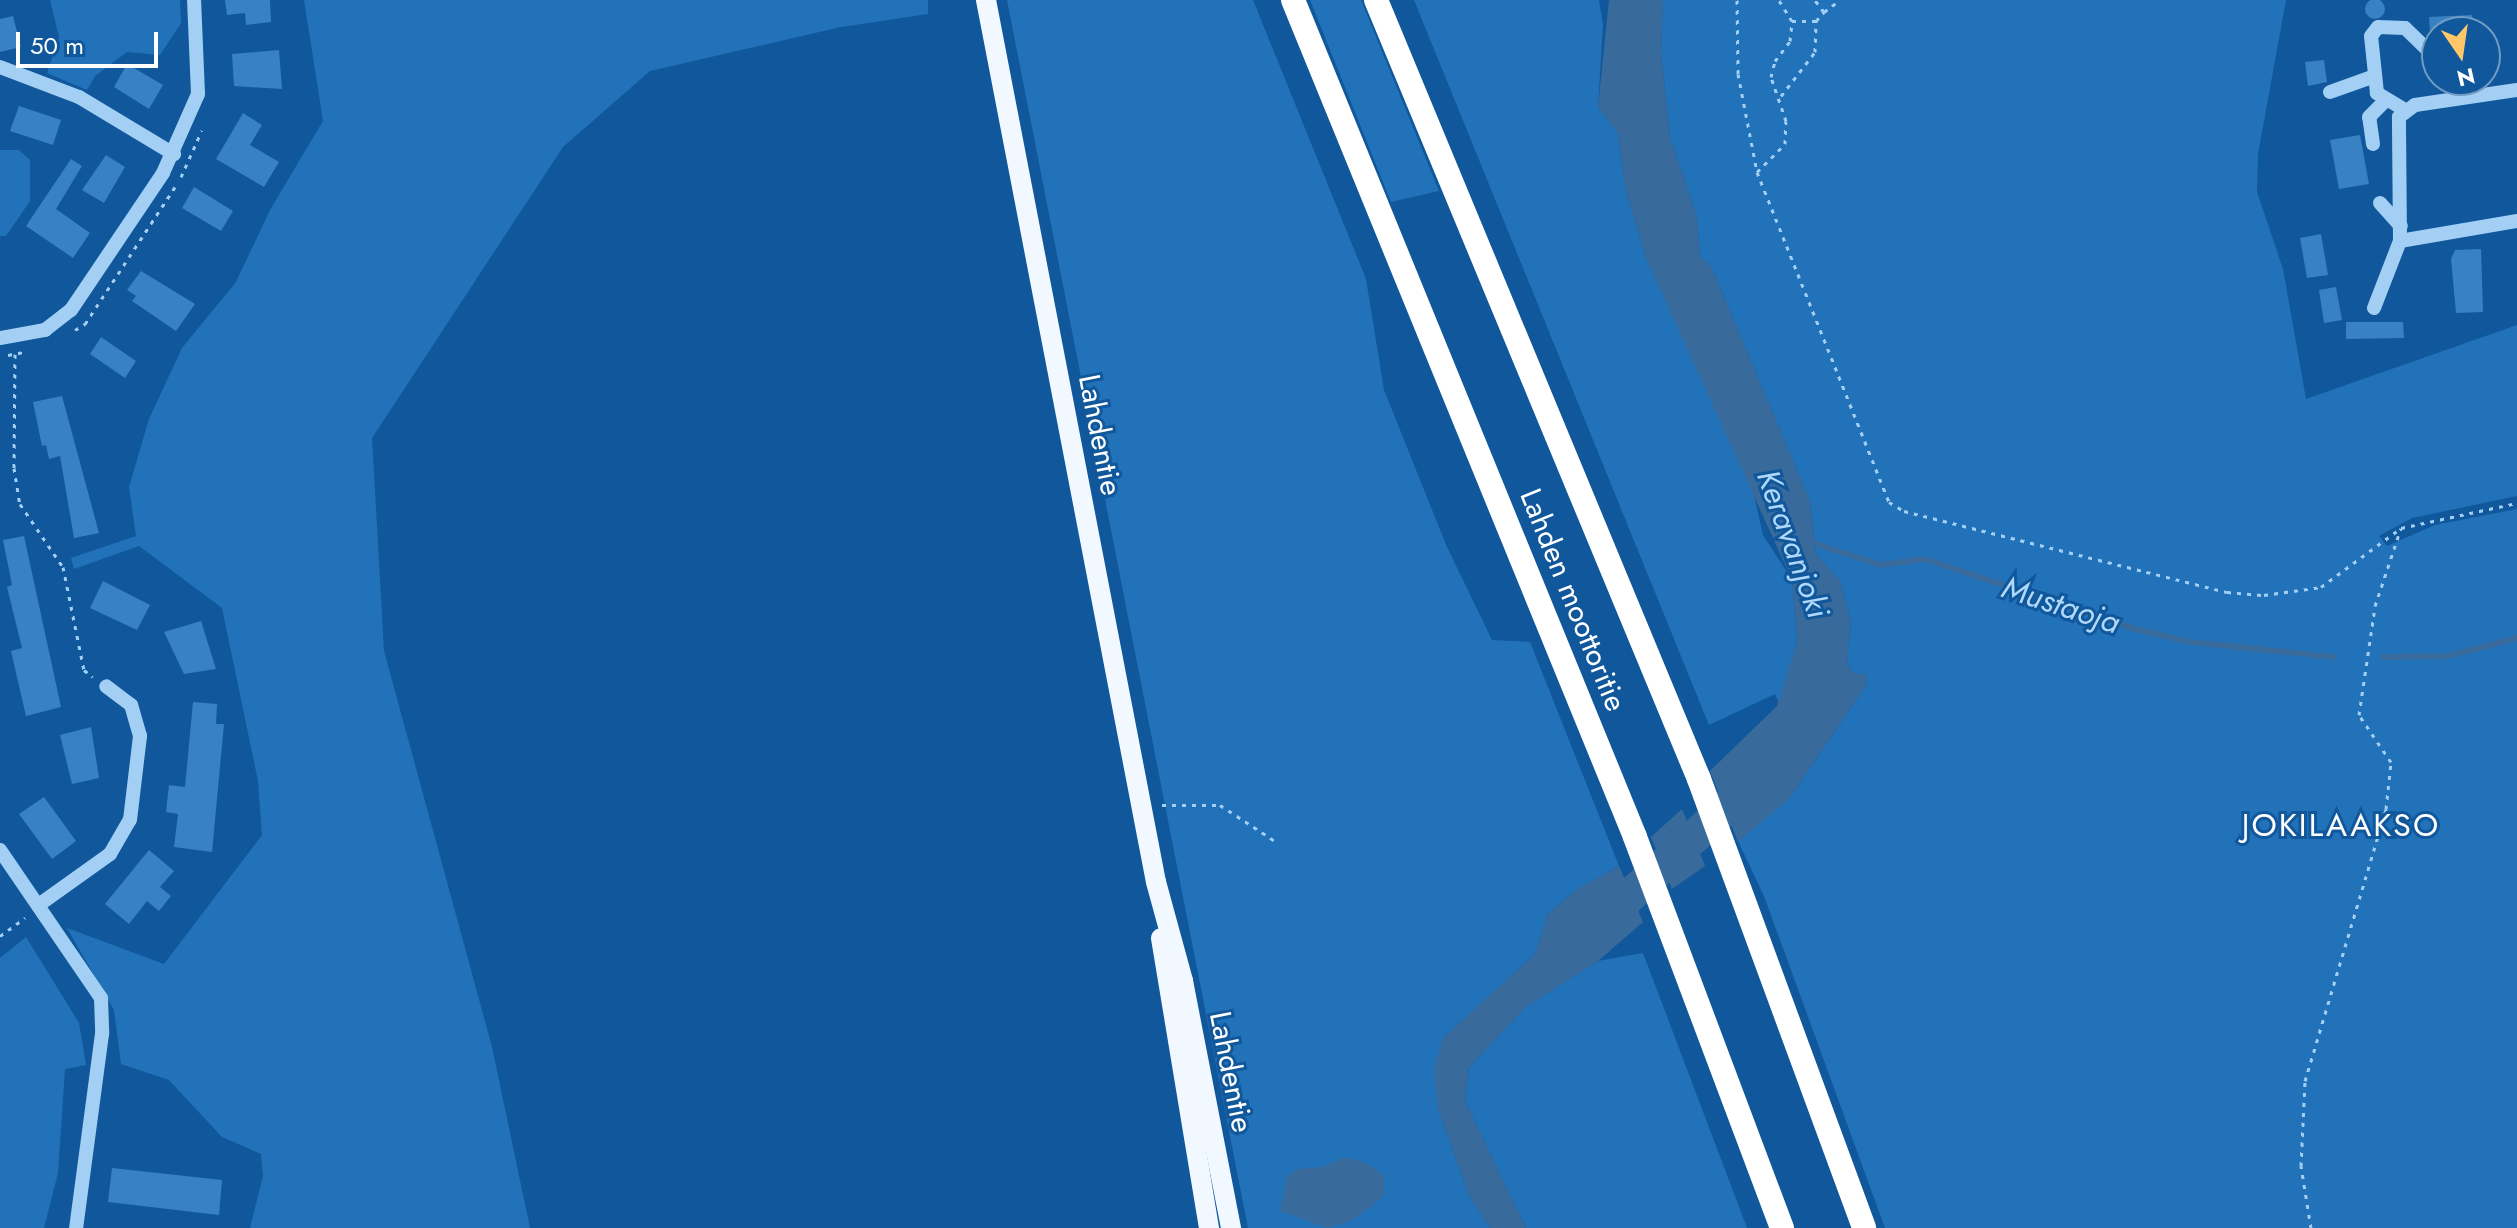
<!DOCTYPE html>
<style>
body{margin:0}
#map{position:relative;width:2517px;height:1228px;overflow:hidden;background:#10589b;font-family:Jost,sans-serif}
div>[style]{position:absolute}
.green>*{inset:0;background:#2272ba}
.water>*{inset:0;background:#386b9c}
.stream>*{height:6px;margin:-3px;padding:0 3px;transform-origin:3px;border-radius:3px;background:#386b9c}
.river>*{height:34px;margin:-17px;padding:0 17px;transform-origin:17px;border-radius:17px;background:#386b9c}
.building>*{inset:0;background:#3881c3}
.round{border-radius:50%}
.path>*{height:3px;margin-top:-1.5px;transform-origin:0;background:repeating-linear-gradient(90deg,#a3cff5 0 4px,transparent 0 10px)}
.minor>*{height:14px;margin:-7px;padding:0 7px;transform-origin:7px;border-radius:7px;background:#a3cff5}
.major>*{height:20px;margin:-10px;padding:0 10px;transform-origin:10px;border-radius:10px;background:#f1f8ff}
.highway>*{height:24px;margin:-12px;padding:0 12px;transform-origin:12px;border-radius:12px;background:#fff}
span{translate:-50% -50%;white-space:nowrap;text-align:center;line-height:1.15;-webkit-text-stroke:6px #10589b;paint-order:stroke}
.street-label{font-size:30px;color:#fff}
.water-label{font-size:32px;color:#b0d8fb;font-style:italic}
.neighbourhood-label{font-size:32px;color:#fff;letter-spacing:2px}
.north{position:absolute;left:2421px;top:16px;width:80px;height:80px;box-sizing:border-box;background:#10589b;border:2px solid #709bc3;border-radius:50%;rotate:167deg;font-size:22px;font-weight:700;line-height:32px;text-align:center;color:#fff}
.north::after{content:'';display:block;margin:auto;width:28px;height:36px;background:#ffc767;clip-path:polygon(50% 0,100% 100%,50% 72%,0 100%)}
.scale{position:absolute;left:16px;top:32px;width:142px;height:36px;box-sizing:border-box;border:4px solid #fff;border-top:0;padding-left:10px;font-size:24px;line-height:28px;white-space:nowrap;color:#fff;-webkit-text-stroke:6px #10589b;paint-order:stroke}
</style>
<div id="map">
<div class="green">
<div style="clip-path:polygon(50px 0,180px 0,181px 23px,160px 55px,127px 52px,95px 76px,87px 90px,47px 73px,59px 37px)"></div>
<div style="clip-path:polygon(304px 0,928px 0,928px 14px,841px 27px,650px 71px,563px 147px,372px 438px,384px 651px,492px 1047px,530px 1228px,250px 1228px,263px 1176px,261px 1154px,222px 1137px,169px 1080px,121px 1064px,114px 1010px,67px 928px,164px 964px,262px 835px,258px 781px,222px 608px,139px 546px,74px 569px,71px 558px,136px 536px,129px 487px,149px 419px,182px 348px,236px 282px,270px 210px,323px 121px)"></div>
<div style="clip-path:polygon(1007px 0,1253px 0,1366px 279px,1384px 390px,1447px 547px,1492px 640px,1530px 642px,1619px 866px,1576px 890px,1548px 914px,1535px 954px,1443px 1038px,1438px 1109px,1469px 1196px,1490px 1228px,1248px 1228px)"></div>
<div style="clip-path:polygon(1310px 0,1361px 0,1439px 191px,1391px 202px)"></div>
<div style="clip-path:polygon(1414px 0,1599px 0,1603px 25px,1598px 107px,1618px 134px,1625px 187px,1646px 258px,1753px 491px,1763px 535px,1792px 580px,1797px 642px,1779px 703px,1775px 694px,1709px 725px)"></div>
<div style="clip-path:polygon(1663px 0,2286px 0,2258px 154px,2257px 192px,2283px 269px,2306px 399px,2517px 325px,2517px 496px,2412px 518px,2379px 536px,2387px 546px,2435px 525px,2517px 509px,2517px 1228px,1885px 1228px,1764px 896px,1736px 837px,1790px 798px,1867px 684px,1866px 675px,1853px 673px,1847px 663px,1851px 621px,1840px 580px,1816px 554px,1810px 501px,1711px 266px,1700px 257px,1697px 217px,1670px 137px,1661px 53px)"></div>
<div style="clip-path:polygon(0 150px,19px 150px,30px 160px,30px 201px,6px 236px,0 236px)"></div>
<div style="clip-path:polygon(26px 937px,79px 1023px,86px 1065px,65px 1069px,58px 1173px,44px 1228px,0 1228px,0 958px)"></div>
<div style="clip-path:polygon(1643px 953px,1747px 1228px,1526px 1228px,1465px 1101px,1469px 1067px,1526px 1007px,1598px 961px)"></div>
</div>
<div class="water">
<div style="clip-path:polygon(1609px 0,1663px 0,1661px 53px,1670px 137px,1697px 217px,1700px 257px,1711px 266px,1810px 501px,1816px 554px,1840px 580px,1851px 621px,1847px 663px,1853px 673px,1866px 674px,1867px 684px,1790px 798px,1738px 842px,1710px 771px,1777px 706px,1797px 642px,1792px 580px,1646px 258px,1625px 187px,1618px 134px,1598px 107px)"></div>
<div style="clip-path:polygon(1682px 809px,1705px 866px,1672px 889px,1651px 837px)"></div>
<div style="clip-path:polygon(1619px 866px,1643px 922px,1598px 961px,1526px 1007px,1469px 1067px,1465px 1101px,1526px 1228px,1490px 1228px,1469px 1196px,1438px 1109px,1434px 1070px,1443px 1038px,1535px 954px,1548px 914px,1576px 890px)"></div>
<div style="clip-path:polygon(1344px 1157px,1367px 1163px,1384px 1176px,1384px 1196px,1373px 1205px,1351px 1221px,1328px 1228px,1280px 1211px,1287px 1177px,1297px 1169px,1322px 1167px)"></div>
</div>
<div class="stream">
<div style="left:1808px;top:541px;width:76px;rotate:18.4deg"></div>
<div style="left:1880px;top:565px;width:45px;rotate:-7.6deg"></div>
<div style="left:1925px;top:559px;width:218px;rotate:18.4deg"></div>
<div style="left:2132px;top:628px;width:60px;rotate:13.6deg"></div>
<div style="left:2190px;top:642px;width:145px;rotate:5.9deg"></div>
<div style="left:2383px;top:657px;width:65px;rotate:-0.9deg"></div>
<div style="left:2448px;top:656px;width:71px;rotate:-14.6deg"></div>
</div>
<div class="river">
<div style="left:1598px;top:925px;width:191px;rotate:-42.5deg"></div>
</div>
<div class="building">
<div class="round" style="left:2365px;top:-1px;width:20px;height:20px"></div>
<div style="clip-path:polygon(225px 0,270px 0,271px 22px,246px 25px,245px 13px,227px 15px)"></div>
<div style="clip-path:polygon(2472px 15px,2473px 32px,2430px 32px,2429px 17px)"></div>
<div style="clip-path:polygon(13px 16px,21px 47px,0 52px,0 19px)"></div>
<div style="clip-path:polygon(279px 50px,282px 89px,234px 86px,232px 54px)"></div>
<div style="clip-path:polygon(2324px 60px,2327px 82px,2308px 86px,2305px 62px)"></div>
<div style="clip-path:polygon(127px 64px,163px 85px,149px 109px,114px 87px)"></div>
<div style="clip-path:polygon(19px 106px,61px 120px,53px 145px,10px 131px)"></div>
<div style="clip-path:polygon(243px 113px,262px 125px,250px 145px,279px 162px,264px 187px,216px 159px)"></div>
<div style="clip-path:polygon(2360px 135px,2369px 184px,2339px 189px,2330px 140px)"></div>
<div style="clip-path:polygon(106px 155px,125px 167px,104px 203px,82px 190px)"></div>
<div style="clip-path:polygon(71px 159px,82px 166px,56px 209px,90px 233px,73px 258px,26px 226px)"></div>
<div style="clip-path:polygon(194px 187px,233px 211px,221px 231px,182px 208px)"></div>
<div style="clip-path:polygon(2321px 234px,2328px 275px,2307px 278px,2300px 238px)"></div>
<div style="clip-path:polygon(2481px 249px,2483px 312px,2456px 313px,2451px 259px,2455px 250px)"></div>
<div style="clip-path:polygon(141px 271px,195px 304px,176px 331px,132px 301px,136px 296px,127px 290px)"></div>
<div style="clip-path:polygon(2336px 287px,2342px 320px,2324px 323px,2319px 290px)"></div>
<div style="clip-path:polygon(2346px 322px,2403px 322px,2404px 338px,2346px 339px)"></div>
<div style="clip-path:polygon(101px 337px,136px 361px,125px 378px,90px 354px)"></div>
<div style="clip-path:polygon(62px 396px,99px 533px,74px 538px,60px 456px,49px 459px,46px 445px,42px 446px,33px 402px)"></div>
<div style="clip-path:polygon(24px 536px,61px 707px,26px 716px,11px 651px,22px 648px,7px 587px,12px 585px,3px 540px)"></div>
<div style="clip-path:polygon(103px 581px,150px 605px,137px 630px,90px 608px)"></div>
<div style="clip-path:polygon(201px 621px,216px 669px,184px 674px,164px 632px)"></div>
<div style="clip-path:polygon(193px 702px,217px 704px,216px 724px,224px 724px,212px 852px,174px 847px,178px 814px,166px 812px,169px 785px,185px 787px)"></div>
<div style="clip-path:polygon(91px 727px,99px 778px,72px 784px,60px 735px)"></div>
<div style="clip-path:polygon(44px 797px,76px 841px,52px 859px,19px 814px)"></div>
<div style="clip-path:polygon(149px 850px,174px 871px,160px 887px,171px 896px,159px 911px,147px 901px,129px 924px,105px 904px)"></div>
<div style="clip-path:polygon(112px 1168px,222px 1180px,219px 1215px,108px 1202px)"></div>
</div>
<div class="path">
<div style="left:1737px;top:0;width:74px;rotate:89.2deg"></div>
<div style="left:1738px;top:74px;width:100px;rotate:79deg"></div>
<div style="left:1757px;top:172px;width:355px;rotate:68.2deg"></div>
<div style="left:1889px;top:502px;width:17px;rotate:31deg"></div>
<div style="left:1904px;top:511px;width:333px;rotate:14.1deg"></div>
<div style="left:2227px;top:592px;width:37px;rotate:5deg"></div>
<div style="left:2264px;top:595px;width:58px;rotate:-8deg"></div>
<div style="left:2321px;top:587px;width:99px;rotate:-36.4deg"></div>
<div style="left:2401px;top:528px;width:119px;rotate:-12.2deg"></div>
<div style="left:1824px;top:12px;width:20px;rotate:-37deg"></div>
<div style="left:1792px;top:21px;width:24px"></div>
<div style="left:1816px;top:21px;width:12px;rotate:-48deg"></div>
<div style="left:1824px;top:12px;width:15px;rotate:-127deg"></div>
<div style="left:1781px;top:96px;width:56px;rotate:-52.3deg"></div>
<div style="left:1815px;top:52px;width:31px;rotate:-88deg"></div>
<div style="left:1757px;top:172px;width:40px;rotate:-45deg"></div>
<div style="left:1785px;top:144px;width:23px;rotate:-88deg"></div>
<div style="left:1786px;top:121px;width:46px;rotate:-108.8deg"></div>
<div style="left:1771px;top:77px;width:16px;rotate:-76deg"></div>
<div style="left:1775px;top:61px;width:25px;rotate:-53deg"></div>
<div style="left:1790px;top:41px;width:20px;rotate:-84deg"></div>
<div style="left:1792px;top:21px;width:25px;rotate:-122deg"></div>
<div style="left:181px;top:177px;width:51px;rotate:-65.9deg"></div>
<div style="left:75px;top:330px;width:12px;rotate:-31deg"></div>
<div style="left:85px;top:324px;width:164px;rotate:-56.7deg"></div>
<div style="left:15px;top:354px;width:114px;rotate:90.5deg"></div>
<div style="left:14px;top:468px;width:36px;rotate:81deg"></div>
<div style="left:20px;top:504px;width:76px;rotate:55.7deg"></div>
<div style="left:63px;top:567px;width:105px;rotate:78.5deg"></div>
<div style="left:84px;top:670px;width:11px;rotate:38deg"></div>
<div style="left:8px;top:355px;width:16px;rotate:-11deg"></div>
<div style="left:1162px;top:805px;width:58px"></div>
<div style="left:1220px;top:805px;width:66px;rotate:33.2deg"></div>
<div style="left:0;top:936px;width:31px;rotate:-36deg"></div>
<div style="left:2311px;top:1228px;width:63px;rotate:-99.2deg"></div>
<div style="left:2301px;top:1166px;width:85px;rotate:-87.3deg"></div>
<div style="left:2305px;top:1081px;width:284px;rotate:-73.4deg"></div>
<div style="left:2386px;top:809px;width:47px;rotate:-83.9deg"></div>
<div style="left:2391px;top:762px;width:57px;rotate:-124.2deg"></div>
<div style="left:2359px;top:715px;width:110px;rotate:-81.6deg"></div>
<div style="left:2375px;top:606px;width:82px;rotate:-71.6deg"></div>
</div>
<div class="minor">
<div style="left:0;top:67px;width:85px;rotate:20.8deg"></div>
<div style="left:79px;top:97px;width:111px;rotate:31deg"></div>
<div style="left:2455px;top:80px;width:25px;rotate:37deg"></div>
<div style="left:2330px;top:92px;width:45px;rotate:-19.7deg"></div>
<div style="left:2405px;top:110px;width:33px;rotate:-149deg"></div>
<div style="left:2377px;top:93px;width:57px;rotate:-96deg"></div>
<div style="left:2371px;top:36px;width:11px;rotate:-52deg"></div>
<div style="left:2378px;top:27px;width:27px;rotate:2deg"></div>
<div style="left:2405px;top:28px;width:45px;rotate:44.1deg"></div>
<div style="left:2373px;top:144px;width:27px;rotate:-98deg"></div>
<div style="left:2369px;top:117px;width:24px;rotate:-45deg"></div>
<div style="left:2380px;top:203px;width:31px;rotate:48deg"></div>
<div style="left:2400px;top:241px;width:119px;rotate:-9.7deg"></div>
<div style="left:2374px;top:308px;width:72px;rotate:-68.8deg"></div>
<div style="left:2400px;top:241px;width:124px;rotate:-90.5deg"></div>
<div style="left:2399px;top:117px;width:20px;rotate:-37deg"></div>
<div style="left:2415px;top:105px;width:103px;rotate:-8.4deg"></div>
<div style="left:0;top:338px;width:46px;rotate:-10.1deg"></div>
<div style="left:45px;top:330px;width:33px;rotate:-38deg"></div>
<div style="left:71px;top:310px;width:165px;rotate:-56.1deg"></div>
<div style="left:163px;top:173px;width:86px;rotate:-66.1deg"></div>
<div style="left:198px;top:94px;width:94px;rotate:-92.4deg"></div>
<div style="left:0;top:850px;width:179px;rotate:55.7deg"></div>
<div style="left:101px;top:998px;width:36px;rotate:88deg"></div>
<div style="left:102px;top:1034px;width:196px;rotate:97.6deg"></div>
<div style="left:40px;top:904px;width:86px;rotate:-35.5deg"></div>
<div style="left:110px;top:854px;width:39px;rotate:-60deg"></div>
<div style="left:130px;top:820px;width:85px;rotate:-83.2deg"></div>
<div style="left:140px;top:736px;width:32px;rotate:-106deg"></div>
<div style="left:131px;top:705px;width:31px;rotate:-143deg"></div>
</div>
<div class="major">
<div style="left:986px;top:0;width:898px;rotate:79.09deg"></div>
<div style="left:1156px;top:882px;width:103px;rotate:74.7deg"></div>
<div style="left:1183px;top:981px;width:252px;rotate:79deg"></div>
<div style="left:1161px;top:938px;width:294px;rotate:80.6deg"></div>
</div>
<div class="highway">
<div style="left:1293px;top:0;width:904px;rotate:67.77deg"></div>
<div style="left:1635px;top:837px;width:418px;rotate:69.4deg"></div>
<div style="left:1376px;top:0;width:843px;rotate:67.48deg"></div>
<div style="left:1699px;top:779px;width:478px;rotate:69.8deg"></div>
</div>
<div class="street-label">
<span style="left:1100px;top:435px;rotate:79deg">Lahdentie</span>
<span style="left:1573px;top:600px;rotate:68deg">Lahden moottoritie</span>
<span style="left:1231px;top:1072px;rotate:79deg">Lahdentie</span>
</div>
<div class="water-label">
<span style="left:1793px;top:544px;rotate:70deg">Keravanjoki</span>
<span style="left:2061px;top:605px;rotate:18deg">Mustaoja</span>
</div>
<div class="neighbourhood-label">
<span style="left:2341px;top:825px">JOKILAAKSO</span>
</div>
<div class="north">N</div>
<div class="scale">50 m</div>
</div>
